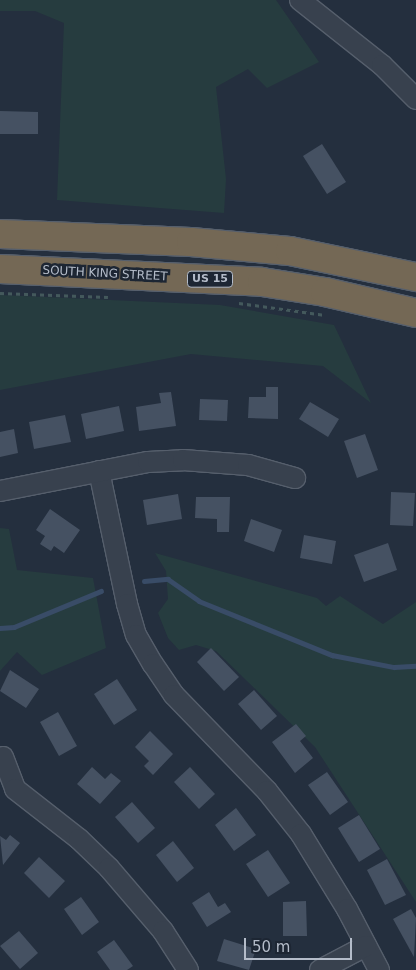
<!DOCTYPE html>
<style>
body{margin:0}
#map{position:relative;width:416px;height:970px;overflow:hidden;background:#242f3e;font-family:"DejaVu Sans",sans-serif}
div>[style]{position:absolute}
.green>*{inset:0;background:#263c3f}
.stream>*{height:4.5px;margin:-2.25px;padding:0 2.25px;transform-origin:2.25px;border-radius:2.25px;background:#394c67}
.building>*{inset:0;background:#455162}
.path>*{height:2.5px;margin-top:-1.25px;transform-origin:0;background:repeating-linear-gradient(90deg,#44595c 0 4px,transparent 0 8px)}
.roads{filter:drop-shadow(1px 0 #565f6c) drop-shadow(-1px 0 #565f6c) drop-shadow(0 1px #565f6c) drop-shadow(0 -1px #565f6c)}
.minor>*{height:20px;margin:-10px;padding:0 10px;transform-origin:10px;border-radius:10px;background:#38414e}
.highway>*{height:28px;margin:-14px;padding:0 14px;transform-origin:14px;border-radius:14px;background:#746855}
span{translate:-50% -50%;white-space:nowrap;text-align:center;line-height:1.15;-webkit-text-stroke:5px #1d2633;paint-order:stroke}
.shield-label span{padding:1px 4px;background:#1d2633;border:1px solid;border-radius:4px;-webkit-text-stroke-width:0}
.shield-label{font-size:11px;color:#b4bcc9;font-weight:700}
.street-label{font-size:12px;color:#b4bcc9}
.scale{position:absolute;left:244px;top:938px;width:108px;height:22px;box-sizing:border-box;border:2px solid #b4bcc9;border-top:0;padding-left:6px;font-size:15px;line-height:18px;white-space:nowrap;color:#b4bcc9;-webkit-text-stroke:4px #1d2633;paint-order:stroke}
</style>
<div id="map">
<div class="green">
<div style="clip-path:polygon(0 0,276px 0,319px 62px,267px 88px,248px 69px,216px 87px,226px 179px,224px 213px,57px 200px,64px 23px,35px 11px,0 11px)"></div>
<div style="clip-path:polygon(0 295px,220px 305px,334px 325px,371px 403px,323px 366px,191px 354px,0 390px)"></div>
<div style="clip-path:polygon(0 528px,9px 529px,17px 570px,93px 578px,106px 648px,42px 675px,17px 652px,0 671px)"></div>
<div style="clip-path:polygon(155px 553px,317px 598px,326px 606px,340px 596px,383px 624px,416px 602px,416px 902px,315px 747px,216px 651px,196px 645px,179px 650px,168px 638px,158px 613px,168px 599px,166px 571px)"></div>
</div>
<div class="stream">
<div style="left:144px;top:581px;width:24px;rotate:-5deg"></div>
<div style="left:168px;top:579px;width:38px;rotate:35deg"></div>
<div style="left:199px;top:601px;width:144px;rotate:22.1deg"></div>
<div style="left:332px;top:655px;width:63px;rotate:11deg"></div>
<div style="left:394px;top:667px;width:22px;rotate:-3deg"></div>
<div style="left:0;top:628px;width:14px;rotate:-4deg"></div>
<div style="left:14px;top:627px;width:94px;rotate:-22.5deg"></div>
</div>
<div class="building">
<div style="clip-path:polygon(0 111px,38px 112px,38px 134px,0 134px)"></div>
<div style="clip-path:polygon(322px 144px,346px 182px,327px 194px,303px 156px)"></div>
<div style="clip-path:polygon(266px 387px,278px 387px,278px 419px,248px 418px,249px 397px,266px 397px)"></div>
<div style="clip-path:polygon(171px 392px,176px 426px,139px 431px,136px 407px,161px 403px,159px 393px)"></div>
<div style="clip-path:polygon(200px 399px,228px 400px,227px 421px,199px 420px)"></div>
<div style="clip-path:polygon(310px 402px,339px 419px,328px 437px,299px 419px)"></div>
<div style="clip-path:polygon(119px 406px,124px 431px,86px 439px,81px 414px)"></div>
<div style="clip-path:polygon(65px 415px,71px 442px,34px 449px,29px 422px)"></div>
<div style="clip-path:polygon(14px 429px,18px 453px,0 457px,0 432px)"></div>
<div style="clip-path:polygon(365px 434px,378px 470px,357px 478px,344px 441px)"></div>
<div style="clip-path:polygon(391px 492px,415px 493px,413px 526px,390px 525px)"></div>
<div style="clip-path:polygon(178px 494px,182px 519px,147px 525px,143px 500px)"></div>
<div style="clip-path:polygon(196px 497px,230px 497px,229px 532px,217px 532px,217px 519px,195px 518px)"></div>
<div style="clip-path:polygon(50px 509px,80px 530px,64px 553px,54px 546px,51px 551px,40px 544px,45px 536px,36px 530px)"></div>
<div style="clip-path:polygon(251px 519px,282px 530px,274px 552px,244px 541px)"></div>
<div style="clip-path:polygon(304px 535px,336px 541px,332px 564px,300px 558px)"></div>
<div style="clip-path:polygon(388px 543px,397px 570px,364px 582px,354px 555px)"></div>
<div style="clip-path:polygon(211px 648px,239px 677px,224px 691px,197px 662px)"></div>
<div style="clip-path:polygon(10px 670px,39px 689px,26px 708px,0 691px)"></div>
<div style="clip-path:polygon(117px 679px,137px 710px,114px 725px,94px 694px)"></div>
<div style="clip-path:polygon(254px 690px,277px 716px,261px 730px,238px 704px)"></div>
<div style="clip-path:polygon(58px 712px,77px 746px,59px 756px,40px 722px)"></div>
<div style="clip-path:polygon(296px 724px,306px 736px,300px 741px,313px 758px,295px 773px,272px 742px)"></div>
<div style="clip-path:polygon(150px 731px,173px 754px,153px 775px,144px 766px,149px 761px,135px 747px)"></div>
<div style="clip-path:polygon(92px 767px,105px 779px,111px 773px,121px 781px,100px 804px,77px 784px)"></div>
<div style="clip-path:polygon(190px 767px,215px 794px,199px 809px,174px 782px)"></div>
<div style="clip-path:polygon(327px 772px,348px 802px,330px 815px,308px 785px)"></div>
<div style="clip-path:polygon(132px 802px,155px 828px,138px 843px,115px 817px)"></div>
<div style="clip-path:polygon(236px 808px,256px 835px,234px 851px,215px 825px)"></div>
<div style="clip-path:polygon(359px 815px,380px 849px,359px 862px,338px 828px)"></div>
<div style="clip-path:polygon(10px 835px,20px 843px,3px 865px,0 836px,6px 840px)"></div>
<div style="clip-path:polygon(173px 841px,194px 868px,177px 882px,156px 855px)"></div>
<div style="clip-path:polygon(268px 850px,290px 883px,268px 897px,246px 864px)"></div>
<div style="clip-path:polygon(39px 857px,65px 881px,49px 898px,24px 873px)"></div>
<div style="clip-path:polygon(387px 859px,406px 895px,385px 905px,367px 870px)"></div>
<div style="clip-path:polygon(209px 892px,218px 907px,225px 903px,231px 912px,207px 927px,192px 903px)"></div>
<div style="clip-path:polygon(81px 897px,99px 922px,82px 935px,64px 909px)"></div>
<div style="clip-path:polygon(306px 901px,307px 936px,283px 936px,283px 902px)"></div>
<div style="clip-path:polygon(411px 909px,416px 918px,414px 957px,393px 919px)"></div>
<div style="clip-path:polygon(19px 931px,38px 953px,20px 969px,0 946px)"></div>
<div style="clip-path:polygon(224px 939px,256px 949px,249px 970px,217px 961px)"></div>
<div style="clip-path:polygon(114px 940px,133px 966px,127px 970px,110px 970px,97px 952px)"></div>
</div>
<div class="path">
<div style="left:0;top:293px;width:108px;rotate:2.1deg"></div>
<div style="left:239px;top:303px;width:87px;rotate:7.9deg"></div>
</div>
<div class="roads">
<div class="minor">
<div style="left:300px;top:0;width:105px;rotate:38.4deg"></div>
<div style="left:382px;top:65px;width:48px;rotate:45deg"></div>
<div style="left:99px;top:471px;width:136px;rotate:78.1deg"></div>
<div style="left:127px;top:604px;width:32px;rotate:74deg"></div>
<div style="left:136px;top:635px;width:34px;rotate:60deg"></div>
<div style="left:153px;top:664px;width:37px;rotate:56deg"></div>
<div style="left:174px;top:695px;width:134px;rotate:45.9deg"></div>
<div style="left:267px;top:791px;width:55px;rotate:51.7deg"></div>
<div style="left:301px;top:834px;width:88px;rotate:58.5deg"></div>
<div style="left:347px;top:909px;width:69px;rotate:62.3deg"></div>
<div style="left:0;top:491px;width:151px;rotate:-11.1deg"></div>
<div style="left:148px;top:462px;width:35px;rotate:-3deg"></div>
<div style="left:183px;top:460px;width:65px;rotate:4.4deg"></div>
<div style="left:248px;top:465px;width:49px;rotate:15.5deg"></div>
<div style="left:3px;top:757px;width:34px;rotate:69deg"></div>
<div style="left:15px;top:789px;width:81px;rotate:38deg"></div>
<div style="left:79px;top:839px;width:42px;rotate:44deg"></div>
<div style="left:109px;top:868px;width:83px;rotate:49.4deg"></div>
<div style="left:163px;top:931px;width:46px;rotate:57.3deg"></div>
<div style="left:320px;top:970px;width:52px;rotate:-27.6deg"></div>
</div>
<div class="highway">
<div style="left:0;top:234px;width:191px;rotate:2.4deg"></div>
<div style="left:191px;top:242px;width:99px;rotate:5.2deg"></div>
<div style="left:290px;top:251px;width:129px;rotate:11.7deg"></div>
<div style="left:0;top:269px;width:262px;rotate:2.8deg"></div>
<div style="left:262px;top:282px;width:64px;rotate:9deg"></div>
<div style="left:325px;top:292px;width:93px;rotate:13deg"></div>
</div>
</div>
<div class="shield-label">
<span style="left:210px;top:279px">US 15</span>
</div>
<div class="street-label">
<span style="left:105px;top:274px;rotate:3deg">SOUTH KING STREET</span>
</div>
<div class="scale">50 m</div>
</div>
